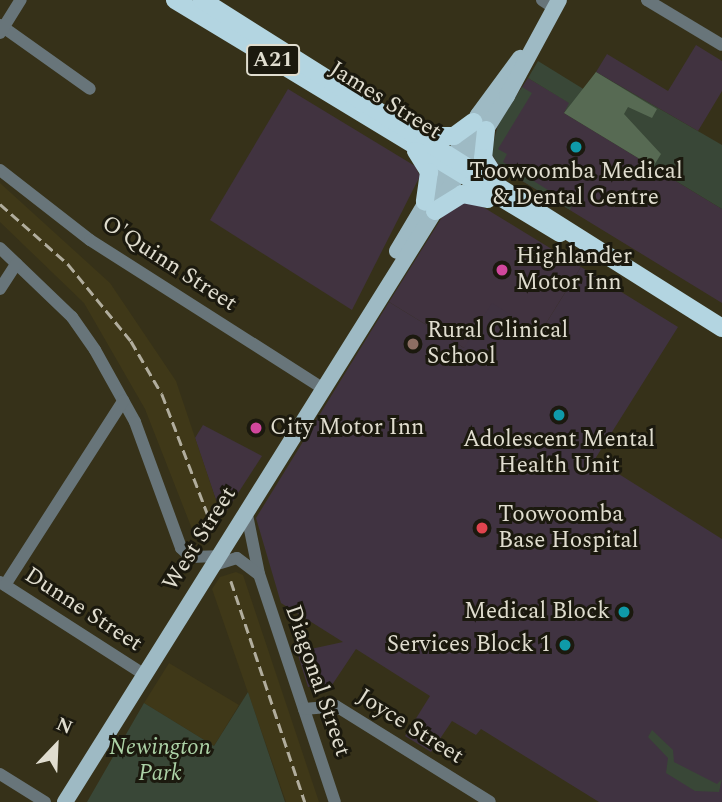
<!DOCTYPE html>
<style>
body{margin:0}
#map{position:relative;width:722px;height:802px;overflow:hidden;background:#363119;font-family:Spectral,serif}
div>[style]{position:absolute}
.commercial>*{inset:0;background:#413340}
.built>*{inset:0;background:#3f3818}
.medical>*{inset:0;background:#403341}
.green>*{inset:0;background:#394737}
.forest>*{inset:0;background:#576a53}
.minor>*{height:12px;margin:-6px;padding:0 6px;transform-origin:6px;border-radius:6px;background:#68757a}
.major>*{height:16px;margin:-8px;padding:0 8px;transform-origin:8px;border-radius:8px;background:#9ebac4}
.highway>*{height:18px;margin:-9px;padding:0 9px;transform-origin:9px;border-radius:9px;background:#b3d5e1}
.rail>*{height:2.5px;margin-top:-1.25px;transform-origin:0;background:repeating-linear-gradient(90deg,#b1ad9d 0 10px,transparent 0 15px)}
.dots>*{width:19px;height:19px;translate:-50% -50%;box-sizing:border-box;border:4px solid #1b190e;border-radius:50%}
span{translate:-50% -50%;white-space:nowrap;text-align:center;line-height:1.15;-webkit-text-stroke:6px #1b190e;paint-order:stroke}
.shield-label span{padding:2px 5px;background:#1b190e;border:2px solid;border-radius:5px;-webkit-text-stroke-width:0}
.shield-label{font-size:21px;color:#e0ddcf;font-weight:700}
.street-label{font-size:23px;color:#e0ddcf}
.poi-label{font-size:23px;color:#e0ddcf}
.left{translate:0 -50%;text-align:left}
.right{translate:-100% -50%;text-align:right}
.park-label{font-size:23px;color:#acd2a6;font-style:italic}
.north{position:absolute;left:21px;top:711px;width:70px;height:70px;-webkit-text-stroke:5px #1b190e;paint-order:stroke;rotate:23deg;font-size:19px;font-weight:700;line-height:28px;text-align:center;color:#e0ddcf}
.north::after{content:'';display:block;margin:auto;width:24px;height:32px;background:#e0ddcf;clip-path:polygon(50% 0,100% 100%,50% 72%,0 100%)}
</style>
<div id="map">
<div class="commercial">
<div style="clip-path:polygon(696px 45px,722px 61px,722px 91px,698px 131px,596px 72px,607px 54px,668px 91px)"></div>
<div style="clip-path:polygon(528px 78px,570px 103px,564px 113px,722px 209px,722px 303px,501px 168px,491px 153px,498px 125px)"></div>
<div style="clip-path:polygon(288px 89px,415px 166px,420px 176px,352px 310px,210px 220px)"></div>
<div style="clip-path:polygon(464px 202px,483px 207px,581px 267px,540px 333px,464px 348px,389px 302px,444px 214px)"></div>
<div style="clip-path:polygon(203px 425px,262px 456px,222px 518px,195px 438px)"></div>
</div>
<div class="built">
<div style="clip-path:polygon(0 183px,110px 283px,176px 381px,222px 518px,216px 527px,194px 534px,145px 409px,84px 303px,0 222px)"></div>
<div style="clip-path:polygon(236px 572px,243px 575px,319px 802px,286px 802px,212px 589px,220px 577px)"></div>
<div style="clip-path:polygon(169px 663px,239px 705px,214px 746px,144px 703px)"></div>
</div>
<div class="medical">
<div style="clip-path:polygon(581px 267px,678px 327px,595px 459px,722px 539px,722px 802px,599px 802px,481px 729px,476px 735px,452px 721px,431px 752px,405px 736px,430px 696px,356px 649px,330px 688px,308px 687px,297px 652px,343px 642px,281px 603px,256px 518px,389px 302px,464px 348px,492px 303px,540px 333px)"></div>
</div>
<div class="green">
<div style="clip-path:polygon(538px 61px,585px 90px,596px 72px,722px 145px,722px 209px,564px 113px,569px 103px,528px 78px)"></div>
<div style="clip-path:polygon(522px 87px,532px 93px,498px 149px,507px 154px,503px 162px,572px 205px,570px 210px,501px 168px,491px 153px,498px 125px)"></div>
<div style="clip-path:polygon(248px 692px,285px 802px,87px 802px,144px 703px,214px 746px)"></div>
<div style="clip-path:polygon(652px 730px,673px 750px,674px 762px,717px 784px,722px 779px,719px 792px,695px 791px,666px 773px,668px 758px,648px 737px)"></div>
</div>
<div class="forest">
<div style="clip-path:polygon(596px 72px,657px 109px,652px 118px,628px 107px,624px 114px,661px 154px,653px 167px,564px 113px)"></div>
</div>
<div class="minor">
<div style="left:542px;top:0;width:14px;rotate:34deg"></div>
<div style="left:647px;top:0;width:87px;rotate:31deg"></div>
<div style="left:0;top:25px;width:110px;rotate:35.4deg"></div>
<div style="left:0;top:33px;width:39px;rotate:-58deg"></div>
<div style="left:0;top:170px;width:114px;rotate:37.9deg"></div>
<div style="left:90px;top:240px;width:274px;rotate:32.5deg"></div>
<div style="left:0;top:248px;width:100px;rotate:43.8deg"></div>
<div style="left:72px;top:317px;width:40px;rotate:55.1deg"></div>
<div style="left:95px;top:350px;width:82px;rotate:60.9deg"></div>
<div style="left:135px;top:422px;width:134px;rotate:69.9deg"></div>
<div style="left:181px;top:548px;width:13px;rotate:42deg"></div>
<div style="left:191px;top:557px;width:25px;rotate:-2deg"></div>
<div style="left:0;top:289px;width:30px;rotate:-57deg"></div>
<div style="left:246px;top:510px;width:65px;rotate:78.5deg"></div>
<div style="left:259px;top:574px;width:240px;rotate:71.6deg"></div>
<div style="left:211px;top:566px;width:27px;rotate:-17deg"></div>
<div style="left:237px;top:558px;width:26px;rotate:37deg"></div>
<div style="left:0;top:582px;width:169px;rotate:32.7deg"></div>
<div style="left:5px;top:585px;width:219px;rotate:-57.3deg"></div>
<div style="left:304px;top:709px;width:32px;rotate:-5deg"></div>
<div style="left:336px;top:706px;width:181px;rotate:31.9deg"></div>
<div style="left:0;top:774px;width:53px;rotate:31.9deg"></div>
</div>
<div class="major">
<div style="left:397px;top:251px;width:158px;rotate:-59.2deg"></div>
<div style="left:478px;top:115px;width:71px;rotate:-53.6deg"></div>
<div style="left:65px;top:802px;width:833px;rotate:-57.95deg"></div>
<div style="left:507px;top:96px;width:109px;rotate:-61.6deg"></div>
</div>
<div class="highway">
<div style="left:175px;top:0;width:450px;rotate:31.2deg"></div>
<div style="left:202px;top:0;width:615px;rotate:32.24deg"></div>
<div style="left:486px;top:130px;width:28px;rotate:96deg"></div>
<div style="left:483px;top:158px;width:24px;rotate:57deg"></div>
<div style="left:425px;top:136px;width:29px"></div>
<div style="left:454px;top:136px;width:24px;rotate:-36deg"></div>
<div style="left:416px;top:151px;width:25px;rotate:58deg"></div>
<div style="left:429px;top:172px;width:30px;rotate:98deg"></div>
<div style="left:435px;top:211px;width:32px;rotate:-32deg"></div>
<div style="left:462px;top:194px;width:26px;rotate:11deg"></div>
</div>
<div class="rail">
<div style="left:0;top:204px;width:91px;rotate:41.4deg"></div>
<div style="left:68px;top:264px;width:99px;rotate:50.7deg"></div>
<div style="left:131px;top:341px;width:61px;rotate:59.7deg"></div>
<div style="left:162px;top:394px;width:147px;rotate:69.2deg"></div>
<div style="left:231px;top:581px;width:233px;rotate:71.5deg"></div>
</div>
<div class="dots">
<div style="left:576px;top:147px;background:#0f9aa8"></div>
<div style="left:502px;top:270px;background:#d1479c"></div>
<div style="left:413px;top:344px;background:#8d6e63"></div>
<div style="left:559px;top:415px;background:#0f9aa8"></div>
<div style="left:256px;top:428px;background:#d1479c"></div>
<div style="left:482px;top:528px;background:#e0444e"></div>
<div style="left:624px;top:612px;background:#0f9aa8"></div>
<div style="left:565px;top:645px;background:#0f9aa8"></div>
</div>
<div class="shield-label">
<span style="left:273px;top:60px">A21</span>
</div>
<div class="street-label">
<span style="left:385px;top:101px;rotate:32deg">James Street</span>
<span style="left:169px;top:264px;rotate:33deg">O'Quinn Street</span>
<span style="left:200px;top:539px;rotate:-58deg">West Street</span>
<span style="left:83px;top:610px;rotate:33deg">Dunne Street</span>
<span style="left:317px;top:681px;rotate:71deg">Diagonal Street</span>
<span style="left:410px;top:727px;rotate:32deg">Joyce Street</span>
</div>
<div class="poi-label">
<span style="left:576px;top:185px">Toowoomba Medical<br>&amp; Dental Centre</span>
<span class="left" style="left:516px;top:270px">Highlander<br>Motor Inn</span>
<span class="left" style="left:427px;top:344px">Rural Clinical<br>School</span>
<span class="left" style="left:270px;top:428px">City Motor Inn</span>
<span style="left:559px;top:453px">Adolescent Mental<br>Health Unit</span>
<span class="left" style="left:498px;top:528px">Toowoomba<br>Base Hospital</span>
<span class="right" style="left:610px;top:612px">Medical Block</span>
<span class="right" style="left:551px;top:645px">Services Block 1</span>
</div>
<div class="park-label">
<span style="left:160px;top:761px">Newington<br>Park</span>
</div>
<div class="north">N</div>
</div>
